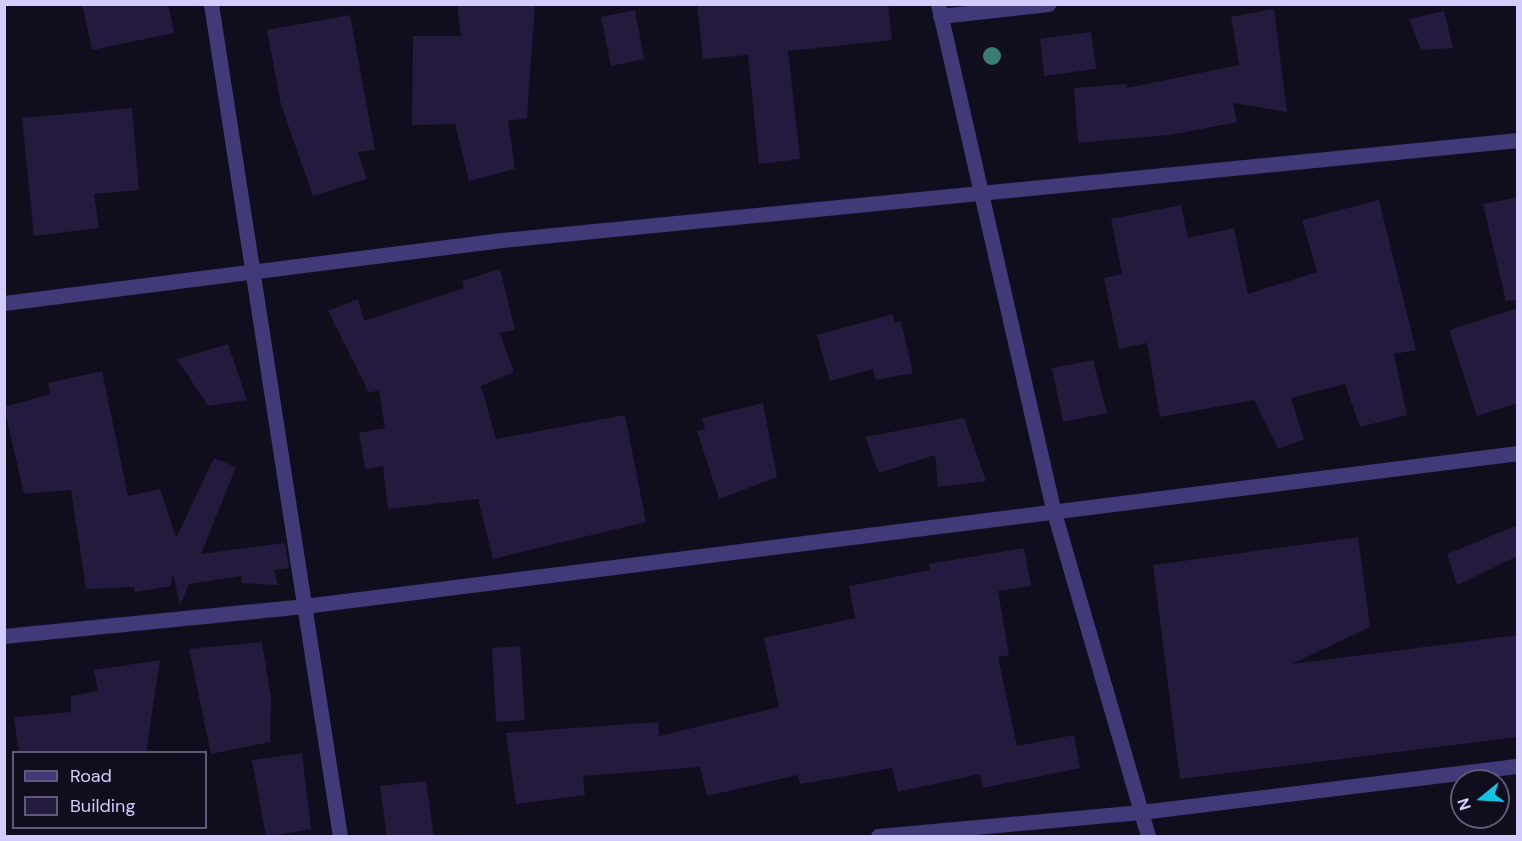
<!DOCTYPE html>
<style>
body{margin:0}
#map{position:relative;width:1522px;height:841px;overflow:hidden;background:#100d1d;font-family:"DM Sans",sans-serif}
div>[style]{position:absolute}
.building>*{inset:0;background:#231a3d}
.minor>*{height:15px;margin:-7.5px;padding:0 7.5px;transform-origin:7.5px;border-radius:7.5px;background:#403a79}
.trees>*{width:18px;height:18px;margin:-9px;border-radius:50%;background:#3a7c76}
span{translate:-50% -50%;white-space:nowrap;text-align:center;line-height:1.15;-webkit-text-stroke:6px #100d1d;paint-order:stroke}
.frame{position:absolute;inset:0;border:6px solid #d4ccfc;pointer-events:none}
.legend{position:absolute;left:12px;top:751px;width:195px;height:78px;box-sizing:border-box;background:#100d1d;border:2px solid #5e5976;margin:0;padding:8px 10px;list-style:none;font-size:18px;color:#d4ccfc}
.legend li{display:flex;align-items:center;gap:12px;height:30px}
.legend b{width:30px;border:2px solid #5e5976}
.north{position:absolute;left:1450px;top:769px;width:60px;height:60px;box-sizing:border-box;background:#100d1d;border:2px solid #5e5976;border-radius:50%;rotate:252deg;font-size:16px;font-weight:700;line-height:24px;text-align:center;color:#d4ccfc}
.north::after{content:'';display:block;margin:auto;width:21px;height:27px;background:#0dc6e7;clip-path:polygon(50% 0,100% 100%,50% 72%,0 100%)}
</style>
<div id="map">
<div class="building">
<div style="clip-path:polygon(82px 4px,168px 4px,174px 33px,92px 50px)"></div>
<div style="clip-path:polygon(457px 4px,535px 4px,527px 118px,508px 121px,515px 169px,469px 181px,455px 124px,412px 125px,413px 36px,461px 36px)"></div>
<div style="clip-path:polygon(697px 4px,888px 4px,892px 40px,788px 51px,800px 159px,759px 164px,748px 55px,703px 59px)"></div>
<div style="clip-path:polygon(1274px 9px,1287px 112px,1233px 103px,1237px 122px,1170px 135px,1078px 143px,1074px 88px,1126px 84px,1127px 88px,1239px 65px,1231px 17px)"></div>
<div style="clip-path:polygon(635px 10px,644px 59px,611px 66px,601px 17px)"></div>
<div style="clip-path:polygon(1444px 11px,1453px 48px,1421px 50px,1409px 19px)"></div>
<div style="clip-path:polygon(350px 15px,375px 150px,358px 152px,367px 179px,313px 196px,281px 105px,267px 30px)"></div>
<div style="clip-path:polygon(1091px 32px,1096px 69px,1044px 76px,1040px 39px)"></div>
<div style="clip-path:polygon(132px 108px,139px 190px,94px 194px,99px 228px,34px 236px,22px 118px)"></div>
<div style="clip-path:polygon(1518px 197px,1518px 300px,1506px 301px,1483px 204px)"></div>
<div style="clip-path:polygon(1379px 200px,1416px 350px,1394px 354px,1407px 415px,1360px 427px,1345px 384px,1291px 398px,1304px 439px,1278px 449px,1254px 400px,1160px 417px,1147px 343px,1119px 349px,1104px 278px,1122px 274px,1111px 219px,1181px 205px,1188px 238px,1234px 228px,1248px 294px,1317px 272px,1302px 220px)"></div>
<div style="clip-path:polygon(500px 269px,515px 330px,500px 333px,514px 372px,481px 386px,496px 439px,625px 415px,646px 522px,493px 559px,478px 499px,388px 509px,383px 466px,365px 469px,359px 433px,385px 428px,379px 390px,369px 393px,328px 311px,358px 299px,364px 321px,464px 288px,462px 281px)"></div>
<div style="clip-path:polygon(1518px 308px,1518px 403px,1477px 416px,1449px 330px)"></div>
<div style="clip-path:polygon(893px 314px,894px 323px,901px 321px,913px 373px,876px 380px,873px 369px,830px 381px,817px 335px)"></div>
<div style="clip-path:polygon(228px 344px,247px 400px,208px 406px,177px 359px)"></div>
<div style="clip-path:polygon(1093px 360px,1107px 413px,1063px 422px,1052px 368px)"></div>
<div style="clip-path:polygon(102px 371px,128px 496px,160px 489px,176px 538px,214px 458px,236px 467px,201px 554px,285px 543px,289px 568px,274px 570px,278px 585px,242px 583px,241px 576px,189px 584px,180px 606px,173px 574px,171px 586px,135px 592px,134px 587px,86px 589px,71px 490px,24px 494px,4px 407px,50px 394px,48px 383px)"></div>
<div style="clip-path:polygon(763px 403px,777px 477px,719px 499px,697px 431px,705px 429px,702px 418px)"></div>
<div style="clip-path:polygon(964px 418px,986px 481px,938px 487px,935px 455px,879px 473px,865px 437px)"></div>
<div style="clip-path:polygon(1518px 525px,1518px 556px,1457px 585px,1447px 554px)"></div>
<div style="clip-path:polygon(1358px 537px,1370px 627px,1292px 664px,1518px 635px,1518px 737px,1180px 779px,1153px 565px)"></div>
<div style="clip-path:polygon(1024px 548px,1031px 586px,998px 591px,1009px 655px,998px 657px,1017px 746px,1074px 735px,1080px 768px,983px 788px,980px 774px,898px 792px,892px 768px,800px 784px,798px 775px,707px 796px,700px 767px,583px 776px,585px 795px,516px 804px,506px 733px,658px 722px,659px 736px,779px 707px,764px 638px,855px 618px,849px 586px,930px 570px,929px 564px)"></div>
<div style="clip-path:polygon(262px 642px,271px 698px,270px 742px,211px 754px,189px 649px)"></div>
<div style="clip-path:polygon(520px 646px,525px 720px,496px 722px,492px 648px)"></div>
<div style="clip-path:polygon(160px 660px,146px 753px,19px 753px,14px 717px,71px 712px,71px 696px,98px 691px,94px 670px)"></div>
<div style="clip-path:polygon(302px 753px,311px 829px,266px 837px,252px 760px)"></div>
<div style="clip-path:polygon(426px 781px,434px 837px,387px 837px,380px 786px)"></div>
</div>
<div class="minor">
<div style="left:211px;top:4px;width:842px;rotate:81.19deg"></div>
<div style="left:938px;top:4px;width:518px;rotate:77.17deg"></div>
<div style="left:1053px;top:509px;width:341px;rotate:73.8deg"></div>
<div style="left:940px;top:16px;width:109px;rotate:-6.3deg"></div>
<div style="left:4px;top:303px;width:502px;rotate:-7.21deg"></div>
<div style="left:502px;top:240px;width:1021px;rotate:-5.62deg"></div>
<div style="left:4px;top:636px;width:301px;rotate:-5.7deg"></div>
<div style="left:304px;top:606px;width:1224px;rotate:-7.18deg"></div>
<div style="left:878px;top:836px;width:264px;rotate:-5.2deg"></div>
<div style="left:1141px;top:812px;width:380px;rotate:-7deg"></div>
</div>
<div class="trees">
<div style="left:992px;top:56px"></div>
</div>
<div class="frame"></div>
<ul class="legend">
<li><b style="height:8px;background:#403a79"></b>Road</li>
<li><b style="height:16px;background:#231a3d"></b>Building</li>
</ul>
<div class="north">N</div>
</div>
